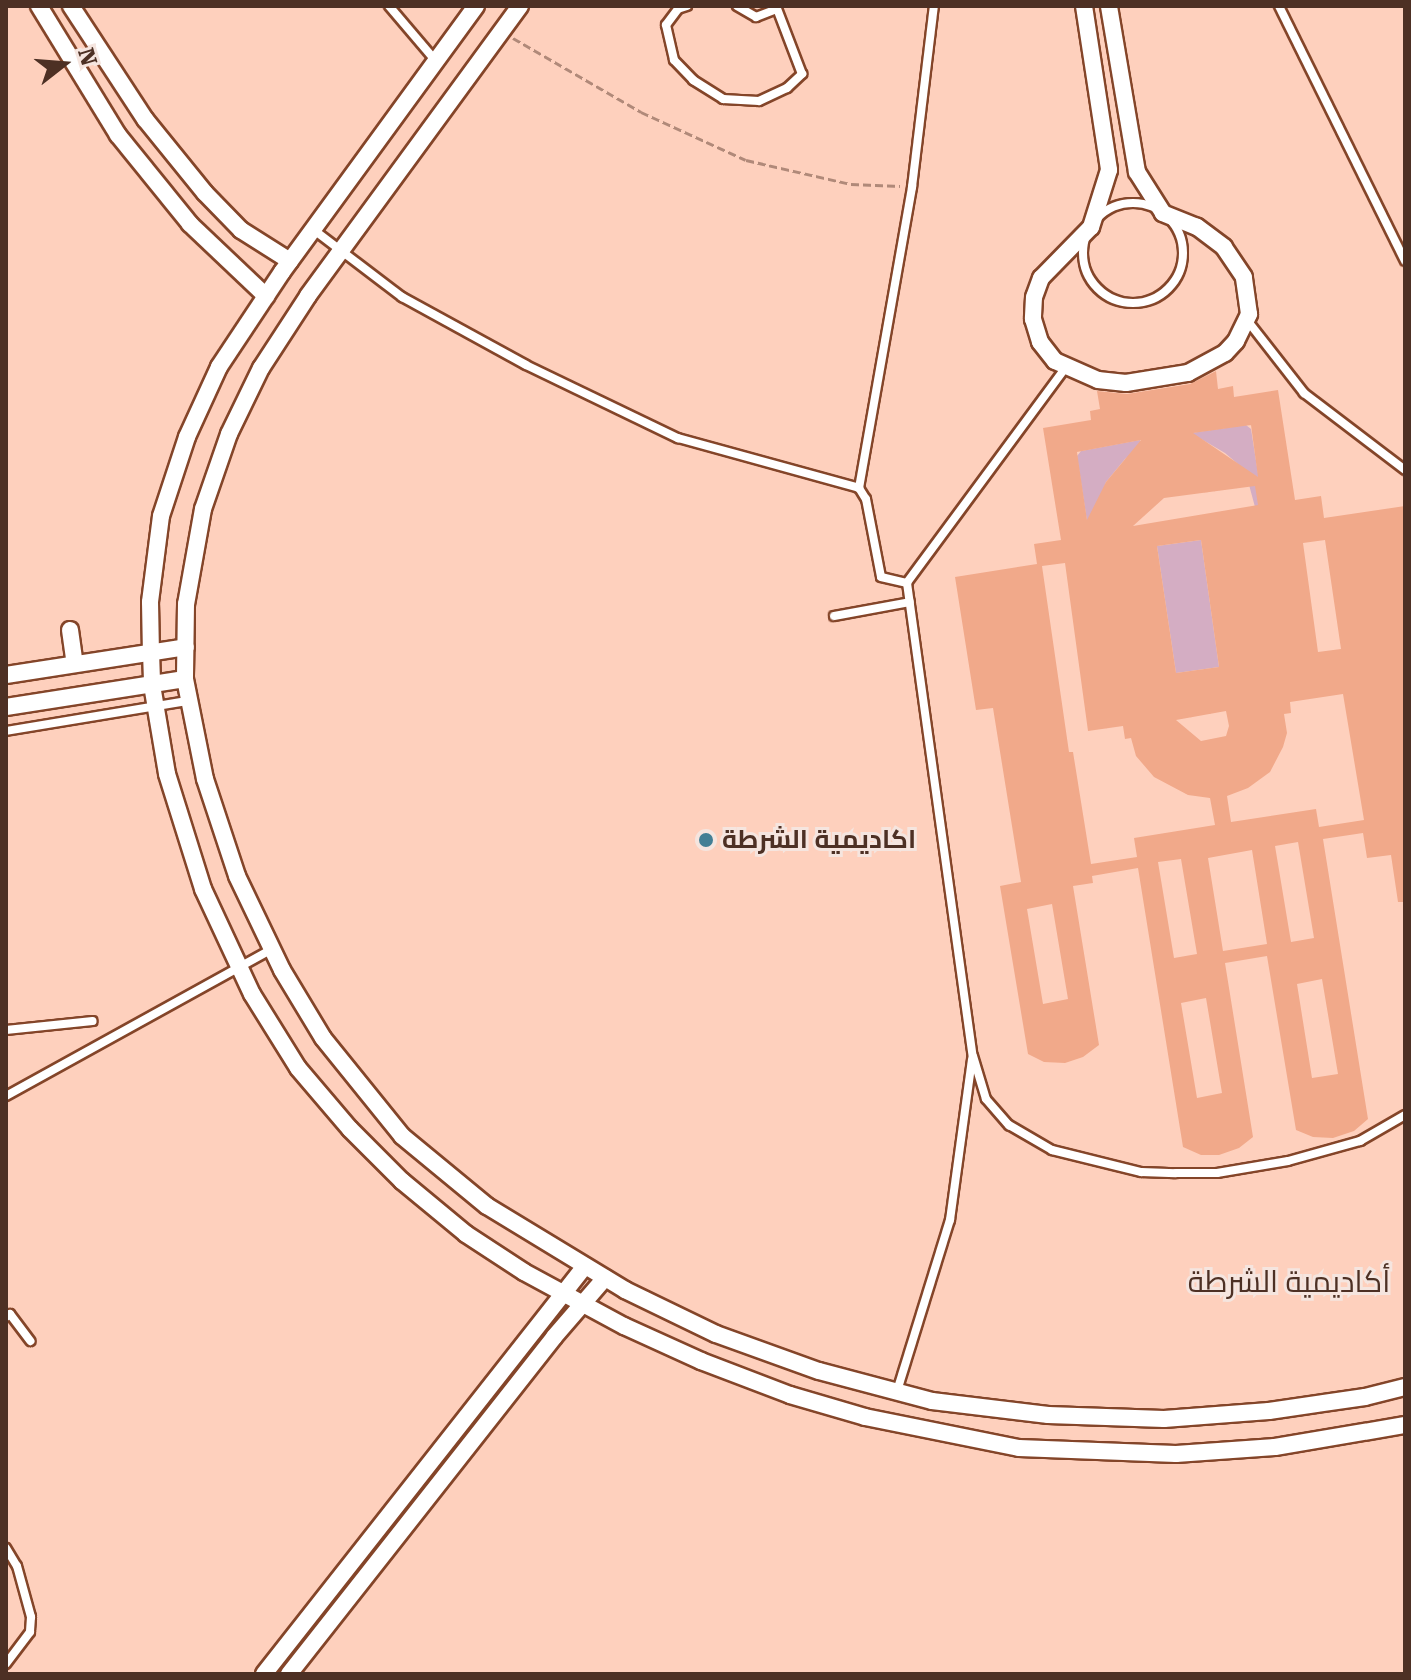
<!DOCTYPE html>
<meta charset="utf-8">
<style>
body{margin:0}
#map{position:relative;width:1411px;height:1680px;overflow:hidden;background:#fed0bd;font-family:"Roboto Serif",Cairo,serif}
div>[style]{position:absolute}
.green>*{inset:0;background:#d4adc3}
.building>*{inset:0;background:#f1a98a}
.path>*{height:3px;margin-top:-1.5px;transform-origin:0;background:repeating-linear-gradient(90deg,#b08979 0 8px,transparent 0 12px)}
.roads{filter:drop-shadow(2px 0 #844529) drop-shadow(-2px 0 #844529) drop-shadow(0 2px #844529) drop-shadow(0 -2px #844529)}
.lane>*{height:8px;margin:-4px;padding:0 4px;transform-origin:4px;border-radius:4px;background:#fff}
.lane>.ring{margin:-4px;padding:0;box-sizing:content-box;background:none;border:8px solid #fff;border-radius:50%}
.street>*{height:16px;margin:-8px;padding:0 8px;transform-origin:8px;border-radius:8px;background:#fff}
.dots>*{width:22px;height:22px;translate:-50% -50%;box-sizing:border-box;border:4px solid #f5e5df;border-radius:50%}
span{translate:-50% -50%;white-space:nowrap;text-align:center;line-height:1.15;-webkit-text-stroke:6px #f5e5df;paint-order:stroke}
.poi-label{font-size:26px;color:#4d3024;font-weight:700}
.left{translate:0 -50%;text-align:left}
.quarter-label{font-size:30px;color:#4d3024}
.frame{position:absolute;inset:0;border:8px solid #4d3024;pointer-events:none}
.north{position:absolute;left:24px;top:24px;width:80px;height:80px;-webkit-text-stroke:6px #f5e5df;paint-order:stroke;rotate:73deg;font-size:22px;font-weight:700;line-height:32px;text-align:center;color:#4d3024}
.north::after{content:'';display:block;margin:auto;width:28px;height:36px;background:#4d3024;clip-path:polygon(50% 0,100% 100%,50% 72%,0 100%)}
</style>
<div id="map">
<div class="green">
<div style="clip-path:polygon(1246px 425px,1251px 429px,1263px 505px,1255px 507px,1245px 470px,1225px 453px,1191px 433px)"></div>
<div style="clip-path:polygon(1140px 440px,1141px 447px,1125px 459px,1106px 482px,1089px 534px,1077px 456px,1081px 451px)"></div>
<div style="clip-path:polygon(1201px 540px,1219px 667px,1176px 673px,1157px 546px)"></div>
</div>
<div class="building">
<div style="clip-path:polygon(evenodd,1216px 371px,1218px 389px,1233px 386px,1234px 397px,1278px 390px,1295px 500px,1321px 496px,1324px 518px,1405px 506px,1405px 902px,1398px 902px,1391px 855px,1367px 858px,1363px 833px,1323px 839px,1368px 1119px,1354px 1131px,1333px 1138px,1313px 1137px,1296px 1130px,1267px 956px,1225px 963px,1253px 1137px,1239px 1148px,1219px 1155px,1201px 1155px,1183px 1147px,1138px 868px,1092px 876px,1093px 883px,1073px 886px,1099px 1045px,1083px 1057px,1065px 1063px,1044px 1062px,1028px 1054px,1000px 886px,1021px 882px,993px 708px,976px 710px,955px 577px,1037px 564px,1034px 544px,1061px 540px,1043px 428px,1091px 420px,1090px 411px,1100px 409px,1097px 391px,1127px 394px,1190px 384px,1216px 371px,1251px 425px,1258px 477px,1193px 433px,1251px 425px,1216px 371px,1141px 440px,1106px 482px,1087px 520px,1077px 452px,1141px 440px,1216px 371px,1255px 486px,1258px 505px,1133px 526px,1164px 498px,1255px 486px,1216px 371px,1201px 540px,1219px 667px,1176px 673px,1157px 546px,1201px 540px,1216px 371px,1325px 540px,1341px 649px,1318px 652px,1303px 543px,1325px 540px,1216px 371px,1065px 563px,1088px 731px,1123px 726px,1125px 739px,1131px 738px,1136px 756px,1154px 777px,1188px 795px,1210px 798px,1215px 825px,1134px 838px,1137px 857px,1091px 864px,1073px 752px,1069px 752px,1042px 566px,1065px 563px,1216px 371px,1343px 694px,1364px 820px,1319px 827px,1316px 809px,1231px 822px,1227px 796px,1248px 788px,1270px 772px,1283px 747px,1287px 733px,1284px 714px,1291px 713px,1290px 702px,1343px 694px,1216px 371px,1226px 711px,1229px 726px,1226px 736px,1201px 741px,1176px 720px,1226px 711px,1216px 371px,1298px 842px,1314px 938px,1291px 942px,1275px 846px,1298px 842px,1216px 371px,1252px 850px,1267px 944px,1223px 951px,1208px 858px,1252px 850px,1216px 371px,1181px 859px,1197px 954px,1174px 958px,1158px 862px,1181px 859px,1216px 371px,1052px 904px,1068px 999px,1043px 1004px,1027px 909px,1052px 904px,1216px 371px,1322px 979px,1338px 1074px,1312px 1078px,1297px 984px,1322px 979px,1216px 371px,1206px 998px,1222px 1093px,1197px 1098px,1181px 1003px,1206px 998px)"></div>
</div>
<div class="path">
<div style="left:513px;top:38px;width:148px;rotate:30deg"></div>
<div style="left:641px;top:112px;width:115px;rotate:24.6deg"></div>
<div style="left:746px;top:160px;width:108px;rotate:12.9deg"></div>
<div style="left:851px;top:184px;width:49px;rotate:2.3deg"></div>
</div>
<div class="roads">
<div class="lane">
<div style="left:389px;top:6px;width:71px;rotate:49.6deg"></div>
<div style="left:687px;top:6px;width:9px;rotate:162deg"></div>
<div style="left:678px;top:9px;width:20px;rotate:127deg"></div>
<div style="left:666px;top:25px;width:36px;rotate:77deg"></div>
<div style="left:674px;top:60px;width:28px;rotate:46deg"></div>
<div style="left:693px;top:80px;width:36px;rotate:32deg"></div>
<div style="left:723px;top:99px;width:36px;rotate:3deg"></div>
<div style="left:759px;top:101px;width:31px;rotate:-25deg"></div>
<div style="left:787px;top:88px;width:21px;rotate:-43deg"></div>
<div style="left:802px;top:74px;width:73px;rotate:-110.9deg"></div>
<div style="left:737px;top:6px;width:22px;rotate:30deg"></div>
<div style="left:756px;top:17px;width:22px;rotate:-21deg"></div>
<div style="left:1279px;top:6px;width:284px;rotate:63.7deg"></div>
<div class="ring" style="left:1083px;top:203px;width:92px;height:92px"></div>
<div style="left:314px;top:230px;width:111px;rotate:37.3deg"></div>
<div style="left:402px;top:297px;width:141px;rotate:28.7deg"></div>
<div style="left:526px;top:365px;width:169px;rotate:25.7deg"></div>
<div style="left:678px;top:438px;width:188px;rotate:15.4deg"></div>
<div style="left:859px;top:488px;width:13px;rotate:58deg"></div>
<div style="left:866px;top:499px;width:79px;rotate:79.1deg"></div>
<div style="left:881px;top:577px;width:27px;rotate:13deg"></div>
<div style="left:1247px;top:320px;width:93px;rotate:52deg"></div>
<div style="left:1304px;top:393px;width:127px;rotate:37.3deg"></div>
<div style="left:1066px;top:367px;width:268px;rotate:126.4deg"></div>
<div style="left:907px;top:583px;width:478px;rotate:82.1deg"></div>
<div style="left:973px;top:1056px;width:45px;rotate:73.2deg"></div>
<div style="left:986px;top:1099px;width:35px;rotate:49deg"></div>
<div style="left:1009px;top:1125px;width:50px;rotate:30.2deg"></div>
<div style="left:1052px;top:1150px;width:92px;rotate:13.9deg"></div>
<div style="left:1141px;top:1172px;width:35px;rotate:2deg"></div>
<div style="left:1176px;top:1173px;width:41px"></div>
<div style="left:1217px;top:1173px;width:72px;rotate:-9.6deg"></div>
<div style="left:1288px;top:1161px;width:75px;rotate:-15.5deg"></div>
<div style="left:1360px;top:1141px;width:52px;rotate:-30deg"></div>
<div style="left:859px;top:488px;width:306px;rotate:-80deg"></div>
<div style="left:912px;top:187px;width:182px;rotate:-83.1deg"></div>
<div style="left:834px;top:616px;width:77px;rotate:-10.4deg"></div>
<div style="left:6px;top:731px;width:184px;rotate:-9.4deg"></div>
<div style="left:6px;top:1030px;width:87px;rotate:-5.9deg"></div>
<div style="left:6px;top:1096px;width:304px;rotate:-28.9deg"></div>
<div style="left:6px;top:1317px;width:5px;rotate:-37deg"></div>
<div style="left:10px;top:1314px;width:34px;rotate:53deg"></div>
<div style="left:897px;top:1391px;width:179px;rotate:-72.8deg"></div>
<div style="left:950px;top:1220px;width:162px;rotate:-82.2deg"></div>
<div style="left:6px;top:1548px;width:21px;rotate:59deg"></div>
<div style="left:17px;top:1566px;width:53px;rotate:74.6deg"></div>
<div style="left:31px;top:1617px;width:15px;rotate:94deg"></div>
<div style="left:30px;top:1632px;width:40px;rotate:127deg"></div>
</div>
<div class="street">
<div style="left:39px;top:6px;width:151px;rotate:58.5deg"></div>
<div style="left:118px;top:135px;width:114px;rotate:51deg"></div>
<div style="left:190px;top:224px;width:105px;rotate:43.5deg"></div>
<div style="left:71px;top:6px;width:135px;rotate:56.8deg"></div>
<div style="left:145px;top:119px;width:95px;rotate:51deg"></div>
<div style="left:205px;top:193px;width:52px;rotate:45.8deg"></div>
<div style="left:241px;top:230px;width:58px;rotate:32.3deg"></div>
<div style="left:476px;top:6px;width:329px;rotate:126.1deg"></div>
<div style="left:282px;top:272px;width:114px;rotate:123.6deg"></div>
<div style="left:219px;top:367px;width:77px;rotate:114.6deg"></div>
<div style="left:187px;top:437px;width:83px;rotate:108.2deg"></div>
<div style="left:161px;top:516px;width:87px;rotate:97.3deg"></div>
<div style="left:150px;top:602px;width:50px;rotate:88.9deg"></div>
<div style="left:151px;top:652px;width:33px;rotate:88deg"></div>
<div style="left:152px;top:685px;width:90px;rotate:80.4deg"></div>
<div style="left:167px;top:774px;width:121px;rotate:72.6deg"></div>
<div style="left:203px;top:889px;width:116px;rotate:65deg"></div>
<div style="left:252px;top:994px;width:87px;rotate:58.1deg"></div>
<div style="left:298px;top:1068px;width:80px;rotate:49.6deg"></div>
<div style="left:350px;top:1129px;width:74px;rotate:45deg"></div>
<div style="left:402px;top:1181px;width:83px;rotate:39.6deg"></div>
<div style="left:466px;top:1234px;width:69px;rotate:33.2deg"></div>
<div style="left:524px;top:1272px;width:114px;rotate:28.4deg"></div>
<div style="left:624px;top:1326px;width:85px;rotate:24.4deg"></div>
<div style="left:701px;top:1361px;width:95px;rotate:20.9deg"></div>
<div style="left:790px;top:1395px;width:78px;rotate:16.3deg"></div>
<div style="left:865px;top:1417px;width:157px;rotate:11.4deg"></div>
<div style="left:1019px;top:1448px;width:157px;rotate:2.2deg"></div>
<div style="left:1176px;top:1454px;width:99px;rotate:-4deg"></div>
<div style="left:1275px;top:1447px;width:132px;rotate:-9.6deg"></div>
<div style="left:520px;top:6px;width:359px;rotate:126.2deg"></div>
<div style="left:308px;top:296px;width:86px;rotate:123.1deg"></div>
<div style="left:261px;top:368px;width:73px;rotate:115.9deg"></div>
<div style="left:229px;top:434px;width:79px;rotate:109.1deg"></div>
<div style="left:203px;top:509px;width:97px;rotate:100.1deg"></div>
<div style="left:186px;top:604px;width:75px;rotate:90.8deg"></div>
<div style="left:185px;top:679px;width:102px;rotate:78.7deg"></div>
<div style="left:205px;top:779px;width:102px;rotate:71.7deg"></div>
<div style="left:237px;top:876px;width:104px;rotate:64.4deg"></div>
<div style="left:282px;top:970px;width:79px;rotate:58.9deg"></div>
<div style="left:323px;top:1038px;width:126px;rotate:51.1deg"></div>
<div style="left:402px;top:1136px;width:110px;rotate:39.5deg"></div>
<div style="left:487px;top:1206px;width:162px;rotate:31.3deg"></div>
<div style="left:625px;top:1290px;width:101px;rotate:25.8deg"></div>
<div style="left:716px;top:1334px;width:109px;rotate:19.8deg"></div>
<div style="left:819px;top:1371px;width:117px;rotate:14.9deg"></div>
<div style="left:932px;top:1401px;width:117px;rotate:6.9deg"></div>
<div style="left:1048px;top:1415px;width:116px;rotate:2deg"></div>
<div style="left:1164px;top:1419px;width:105px;rotate:-4.4deg"></div>
<div style="left:1269px;top:1411px;width:97px;rotate:-8.3deg"></div>
<div style="left:1365px;top:1397px;width:41px;rotate:-14deg"></div>
<div style="left:1084px;top:6px;width:166px;rotate:81.3deg"></div>
<div style="left:1109px;top:170px;width:60px;rotate:107.5deg"></div>
<div style="left:1091px;top:227px;width:71px;rotate:134.4deg"></div>
<div style="left:1041px;top:278px;width:20px;rotate:110deg"></div>
<div style="left:1034px;top:297px;width:22px;rotate:93deg"></div>
<div style="left:1033px;top:319px;width:24px;rotate:73deg"></div>
<div style="left:1040px;top:342px;width:24px;rotate:52deg"></div>
<div style="left:1055px;top:361px;width:47px;rotate:23.8deg"></div>
<div style="left:1098px;top:380px;width:28px;rotate:6deg"></div>
<div style="left:1126px;top:383px;width:63px;rotate:-9.2deg"></div>
<div style="left:1188px;top:373px;width:42px;rotate:-28.4deg"></div>
<div style="left:1225px;top:353px;width:16px;rotate:-47deg"></div>
<div style="left:1236px;top:341px;width:30px;rotate:-64deg"></div>
<div style="left:1249px;top:314px;width:37px;rotate:-98deg"></div>
<div style="left:1244px;top:277px;width:36px;rotate:-124deg"></div>
<div style="left:1224px;top:247px;width:34px;rotate:-143deg"></div>
<div style="left:1197px;top:227px;width:37px;rotate:-158deg"></div>
<div style="left:1163px;top:213px;width:49px;rotate:-122.4deg"></div>
<div style="left:1137px;top:172px;width:168px;rotate:-99.6deg"></div>
<div style="left:70px;top:630px;width:34px;rotate:82deg"></div>
<div style="left:6px;top:675px;width:182px;rotate:-8.8deg"></div>
<div style="left:6px;top:707px;width:181px;rotate:-8.9deg"></div>
<div style="left:264px;top:1674px;width:519px;rotate:-51.81deg"></div>
<div style="left:289px;top:1674px;width:429px;rotate:-51.8deg"></div>
<div style="left:554px;top:1337px;width:78px;rotate:-49.2deg"></div>
</div>
</div>
<div class="dots">
<div style="left:706px;top:840px;background:#427f95"></div>
</div>
<div class="poi-label">
<span class="left" style="left:722px;top:840px">اكاديمية الشرطة</span>
</div>
<div class="quarter-label">
<span style="left:1289px;top:1282px">أكاديمية الشرطة</span>
</div>
<div class="frame"></div>
<div class="north">N</div>
</div>
